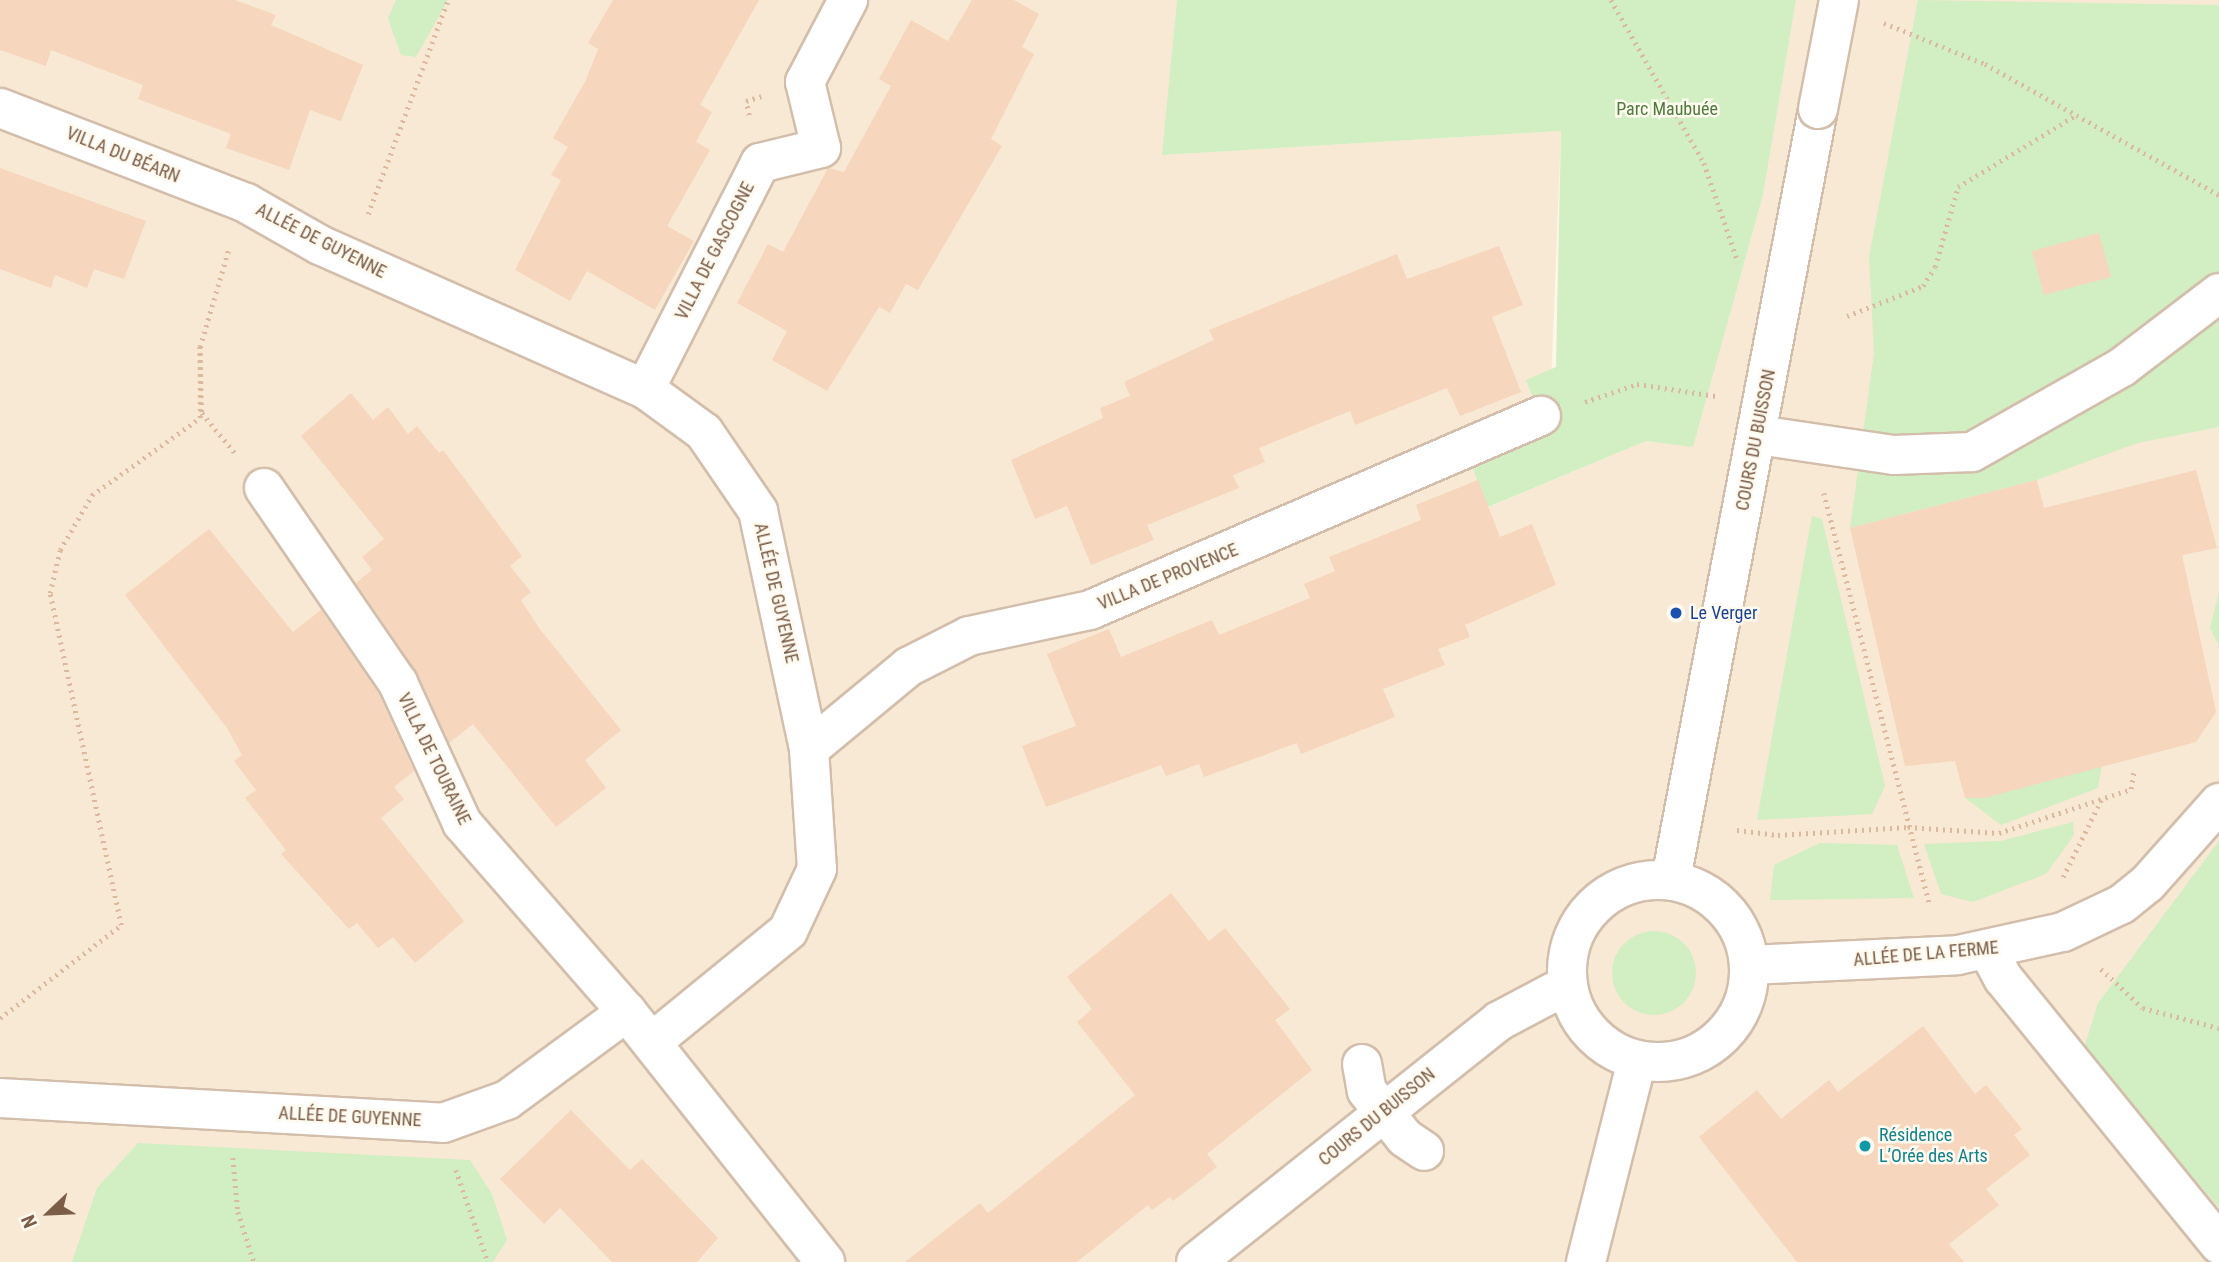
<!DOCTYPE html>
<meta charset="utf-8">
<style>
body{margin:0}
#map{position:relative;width:2219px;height:1262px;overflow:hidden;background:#fef6e7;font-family:"Roboto Condensed",sans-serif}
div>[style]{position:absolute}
.residential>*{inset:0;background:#f7e9d4}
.green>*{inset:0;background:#d2eec3}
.round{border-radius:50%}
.building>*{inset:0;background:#f6d6bc}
.path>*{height:4.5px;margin-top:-2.25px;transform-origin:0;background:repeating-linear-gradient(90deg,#dcb99e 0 2px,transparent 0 7px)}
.roads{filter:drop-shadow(2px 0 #d2beab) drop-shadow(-2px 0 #d2beab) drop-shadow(0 2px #d2beab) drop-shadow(0 -2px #d2beab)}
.minor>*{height:38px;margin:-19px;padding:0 19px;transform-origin:19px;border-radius:19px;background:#fff}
.minor>.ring{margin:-19px;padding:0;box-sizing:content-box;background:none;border:38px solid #fff;border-radius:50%}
.bridges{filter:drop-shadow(2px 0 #d2beab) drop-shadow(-2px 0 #d2beab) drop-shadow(0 2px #d2beab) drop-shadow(0 -2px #d2beab)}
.minor-bridge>*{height:38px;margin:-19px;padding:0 19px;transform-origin:19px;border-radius:19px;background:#fff}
.dots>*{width:19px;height:19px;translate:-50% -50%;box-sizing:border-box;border:4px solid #fffaef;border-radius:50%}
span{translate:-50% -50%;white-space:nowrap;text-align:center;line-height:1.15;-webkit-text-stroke:5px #fffaef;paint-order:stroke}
.park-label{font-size:18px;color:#4c7b3c}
.street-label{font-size:18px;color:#7b5d48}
.transit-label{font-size:18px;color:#164399}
.left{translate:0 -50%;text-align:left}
.culture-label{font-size:18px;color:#0d838f}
.north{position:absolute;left:14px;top:1178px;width:70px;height:70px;-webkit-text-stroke:5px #fffaef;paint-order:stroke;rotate:247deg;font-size:19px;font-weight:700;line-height:28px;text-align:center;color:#7b5d48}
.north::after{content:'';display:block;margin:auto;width:24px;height:32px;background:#7b5d48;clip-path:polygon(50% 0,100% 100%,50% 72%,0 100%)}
</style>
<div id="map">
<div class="residential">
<div style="clip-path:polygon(0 0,1177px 0,1163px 155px,1561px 131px,1549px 435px,1472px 466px,1489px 507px,1646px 441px,1693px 446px,1763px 195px,1796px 0,2219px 0,2219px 1262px,0 1262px)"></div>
</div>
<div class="green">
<div style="clip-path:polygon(396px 0,448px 0,416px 57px,401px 55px,388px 18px)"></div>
<div style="clip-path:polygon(1177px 0,1796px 0,1763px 195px,1693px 447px,1646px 441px,1488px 507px,1472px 467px,1548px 435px,1526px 380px,1556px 367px,1561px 131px,1162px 155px)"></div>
<div style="clip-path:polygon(1918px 0,2219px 5px,2219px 427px,2137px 443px,2037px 480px,1850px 528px,1874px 353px,1869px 257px)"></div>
<div style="clip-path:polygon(1812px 516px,1822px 519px,1885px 786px,1872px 814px,1757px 820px)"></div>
<div style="clip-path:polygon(2219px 592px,2219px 646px,2210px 628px)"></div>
<div style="clip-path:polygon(2102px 765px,2098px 788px,2001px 825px,1965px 798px)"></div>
<div style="clip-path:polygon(2073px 822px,2074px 835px,2046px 874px,1973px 902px,1941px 894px,1924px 844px,2001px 841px)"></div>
<div style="clip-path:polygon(2219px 841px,2219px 1208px,2084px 1048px,2098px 1003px)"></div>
<div style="clip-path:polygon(1820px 843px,1897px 845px,1914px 898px,1770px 900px,1774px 865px)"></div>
<div class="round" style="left:1612px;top:931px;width:84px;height:84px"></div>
<div style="clip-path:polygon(138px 1143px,470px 1160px,492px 1194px,507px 1240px,493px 1262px,72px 1262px,97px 1188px)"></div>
</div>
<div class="building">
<div style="clip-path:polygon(0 0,235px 0,276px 15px,271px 25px,363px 65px,341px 121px,310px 110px,289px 170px,226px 148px,231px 134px,138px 99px,143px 85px,51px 50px,46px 66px,0 50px)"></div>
<div style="clip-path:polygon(613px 0,759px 0,700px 105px,712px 112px,696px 142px,710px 150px,667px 226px,694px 241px,655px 310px,587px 271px,570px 301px,515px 270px,561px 180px,551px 175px,568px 147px,553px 138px,586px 80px,598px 49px,588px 43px)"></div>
<div style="clip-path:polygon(972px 0,1014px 0,1039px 14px,1022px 47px,1034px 54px,991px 139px,1002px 146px,918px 290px,906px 284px,890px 313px,879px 307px,827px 391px,772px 360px,787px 331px,737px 303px,768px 244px,783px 252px,828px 168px,844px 172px,891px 86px,879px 79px,911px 20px,948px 41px)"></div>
<div style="clip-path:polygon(0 168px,146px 221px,124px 279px,94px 269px,87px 288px,55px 275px,51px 288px,0 269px)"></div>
<div style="clip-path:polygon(2099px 233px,2111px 277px,2044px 295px,2032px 251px)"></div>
<div style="clip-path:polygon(1499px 246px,1523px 305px,1492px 317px,1521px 392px,1460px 416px,1447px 388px,1355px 425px,1350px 411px,1259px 448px,1265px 462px,1233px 475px,1239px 488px,1147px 525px,1154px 540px,1091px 565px,1067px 506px,1035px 519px,1011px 460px,1103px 418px,1100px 408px,1130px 396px,1124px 382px,1214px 340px,1209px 330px,1397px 254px,1407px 279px)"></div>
<div style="clip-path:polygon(351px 393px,373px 420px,388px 407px,408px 434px,417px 426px,439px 453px,443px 450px,522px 556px,510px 566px,531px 592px,521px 600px,539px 628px,621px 730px,585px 760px,606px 788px,556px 827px,473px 724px,449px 743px,416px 671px,356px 583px,372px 570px,362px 557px,384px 539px,301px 436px)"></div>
<div style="clip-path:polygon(2196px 470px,2217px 548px,2182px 555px,2216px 712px,2196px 742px,1984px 798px,1965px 798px,1955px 761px,1905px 766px,1850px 528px,2037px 480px,2044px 508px)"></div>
<div style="clip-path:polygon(1478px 480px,1500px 537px,1532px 524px,1556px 585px,1465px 625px,1470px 637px,1438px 649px,1445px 665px,1383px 689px,1395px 717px,1301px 754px,1297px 743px,1204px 777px,1199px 764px,1166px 776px,1161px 765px,1046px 807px,1022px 746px,1076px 726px,1047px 654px,1109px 629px,1121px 657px,1212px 620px,1219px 635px,1310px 598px,1304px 584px,1335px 571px,1329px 557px,1421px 520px,1416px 505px)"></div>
<div style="clip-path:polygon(209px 529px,293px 632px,321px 610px,379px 694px,414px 771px,394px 787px,404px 799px,381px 818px,464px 921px,415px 963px,393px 937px,378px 948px,357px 923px,349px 929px,281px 854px,286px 850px,245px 798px,256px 790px,234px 761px,242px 755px,227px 728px,125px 595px)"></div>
<div style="clip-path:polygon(1171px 893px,1209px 941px,1225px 928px,1290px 1009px,1275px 1020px,1312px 1070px,1207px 1154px,1217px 1167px,1173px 1201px,1170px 1197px,1152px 1210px,1148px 1205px,1077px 1262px,905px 1262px,980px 1203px,988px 1213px,1135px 1095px,1077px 1022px,1092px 1009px,1067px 977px)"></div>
<div style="clip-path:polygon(1923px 1026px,1975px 1094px,1986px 1085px,2022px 1129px,2014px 1135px,2030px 1155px,1986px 1189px,1999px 1205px,1949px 1244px,1964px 1262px,1797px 1262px,1699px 1137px,1757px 1090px,1781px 1119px,1829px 1080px,1838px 1092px)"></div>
<div style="clip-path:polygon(571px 1110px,630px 1170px,642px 1159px,718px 1238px,697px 1262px,612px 1262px,560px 1208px,544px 1224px,500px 1179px)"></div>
</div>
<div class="path">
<div style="left:1611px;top:0;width:188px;rotate:60.3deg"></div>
<div style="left:1704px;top:163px;width:105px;rotate:71deg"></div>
<div style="left:1884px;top:23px;width:109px;rotate:22.1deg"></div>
<div style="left:1985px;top:64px;width:268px;rotate:29.2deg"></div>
<div style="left:749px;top:115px;width:14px;rotate:-102deg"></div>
<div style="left:746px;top:101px;width:16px;rotate:-18deg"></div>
<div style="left:368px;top:214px;width:228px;rotate:-69.5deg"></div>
<div style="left:1847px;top:316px;width:82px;rotate:-21.5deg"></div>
<div style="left:1923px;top:286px;width:22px;rotate:-58deg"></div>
<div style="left:1935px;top:267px;width:83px;rotate:-74deg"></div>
<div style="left:1958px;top:187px;width:138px;rotate:-31.4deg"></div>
<div style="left:200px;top:347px;width:103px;rotate:-73.7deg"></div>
<div style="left:1585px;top:402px;width:55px;rotate:-19.1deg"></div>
<div style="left:1637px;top:384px;width:80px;rotate:8.6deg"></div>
<div style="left:1824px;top:493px;width:425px;rotate:75.6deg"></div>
<div style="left:1737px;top:830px;width:41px;rotate:7deg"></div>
<div style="left:1778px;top:835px;width:130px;rotate:-3.5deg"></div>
<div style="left:1908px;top:827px;width:91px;rotate:3.8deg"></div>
<div style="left:1999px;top:833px;width:139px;rotate:-18.4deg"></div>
<div style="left:2131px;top:789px;width:20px;rotate:-81deg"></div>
<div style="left:2063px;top:877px;width:86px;rotate:-63.7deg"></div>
<div style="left:2101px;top:969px;width:57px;rotate:42.9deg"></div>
<div style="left:2143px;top:1008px;width:79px;rotate:14.7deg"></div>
<div style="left:0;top:1018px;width:153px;rotate:-37.5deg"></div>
<div style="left:121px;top:925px;width:340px;rotate:-102.1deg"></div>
<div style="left:50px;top:593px;width:44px;rotate:-76.9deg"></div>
<div style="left:60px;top:550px;width:64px;rotate:-59.8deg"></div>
<div style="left:92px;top:495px;width:133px;rotate:-35.5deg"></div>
<div style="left:200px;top:418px;width:71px;rotate:-90deg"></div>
<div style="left:200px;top:347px;width:66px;rotate:88.3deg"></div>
<div style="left:202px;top:413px;width:52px;rotate:50.5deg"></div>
<div style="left:233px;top:1158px;width:54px;rotate:84.7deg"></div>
<div style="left:238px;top:1212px;width:52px;rotate:72.3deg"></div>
<div style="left:456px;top:1170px;width:97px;rotate:70.8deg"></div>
</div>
<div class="roads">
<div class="minor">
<div style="left:0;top:108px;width:264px;rotate:21.1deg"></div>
<div style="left:246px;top:203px;width:85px;rotate:29.6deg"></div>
<div style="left:320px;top:245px;width:355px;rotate:23.9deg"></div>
<div style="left:645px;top:389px;width:73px;rotate:36.1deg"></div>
<div style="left:704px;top:432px;width:96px;rotate:55.6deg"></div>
<div style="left:758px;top:511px;width:243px;rotate:77.9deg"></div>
<div style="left:809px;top:749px;width:120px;rotate:86.2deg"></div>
<div style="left:817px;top:869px;width:68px;rotate:115.1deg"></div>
<div style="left:788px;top:931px;width:176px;rotate:140.8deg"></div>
<div style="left:645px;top:389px;width:254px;rotate:-63deg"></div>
<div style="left:760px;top:163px;width:63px;rotate:-13.8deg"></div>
<div style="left:821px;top:148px;width:68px;rotate:-103.6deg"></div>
<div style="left:805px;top:82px;width:93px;rotate:-62.3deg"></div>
<div style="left:1758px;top:435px;width:137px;rotate:8.4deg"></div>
<div style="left:1894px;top:455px;width:78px;rotate:-2.2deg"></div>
<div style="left:1972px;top:452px;width:172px;rotate:-29.5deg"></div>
<div style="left:2122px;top:367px;width:122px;rotate:-37.3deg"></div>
<div style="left:264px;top:488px;width:237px;rotate:55.5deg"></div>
<div style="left:398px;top:683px;width:154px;rotate:65.4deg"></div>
<div style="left:462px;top:823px;width:251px;rotate:48.9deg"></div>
<div style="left:627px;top:1012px;width:319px;rotate:51.6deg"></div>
<div style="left:809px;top:749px;width:129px;rotate:-39.6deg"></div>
<div style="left:908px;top:667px;width:68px;rotate:-26.9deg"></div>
<div style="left:969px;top:636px;width:124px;rotate:-12.1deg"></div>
<div style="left:1090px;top:610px;width:491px;rotate:-23.3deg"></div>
<div style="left:1671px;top:879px;width:784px;rotate:-79.19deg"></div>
<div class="ring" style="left:1567px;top:880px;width:144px;height:144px"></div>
<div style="left:1988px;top:950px;width:32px;rotate:62deg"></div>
<div style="left:2003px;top:978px;width:343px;rotate:50.9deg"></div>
<div style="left:1749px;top:965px;width:209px;rotate:-2.7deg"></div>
<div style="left:1958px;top:955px;width:107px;rotate:-12.4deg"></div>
<div style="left:2063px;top:932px;width:65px;rotate:-25.4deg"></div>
<div style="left:2122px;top:904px;width:33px;rotate:-39deg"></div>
<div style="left:2148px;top:883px;width:107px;rotate:-48.4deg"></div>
<div style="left:1362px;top:1064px;width:27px;rotate:80deg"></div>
<div style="left:1367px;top:1091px;width:60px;rotate:51deg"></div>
<div style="left:1405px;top:1138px;width:23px;rotate:34deg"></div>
<div style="left:0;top:1098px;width:444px;rotate:3.2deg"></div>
<div style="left:443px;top:1123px;width:68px;rotate:-19.8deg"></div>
<div style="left:507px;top:1100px;width:149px;rotate:-36.3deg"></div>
<div style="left:1196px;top:1262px;width:387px;rotate:-38.5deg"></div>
<div style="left:1499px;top:1021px;width:77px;rotate:-27.9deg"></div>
<div style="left:1586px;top:1262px;width:208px;rotate:-75.8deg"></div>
</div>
</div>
<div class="bridges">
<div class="minor-bridge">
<div style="left:1818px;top:109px;width:111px;rotate:-79.1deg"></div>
</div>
</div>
<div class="dots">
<div style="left:1676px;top:613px;background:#1a4fb4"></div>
<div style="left:1865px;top:1146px;background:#0f9aa8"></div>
</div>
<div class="park-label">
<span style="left:1667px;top:109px">Parc Maubuée</span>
</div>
<div class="street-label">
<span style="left:123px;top:155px;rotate:22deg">VILLA DU BÉARN</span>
<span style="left:321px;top:241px;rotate:27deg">ALLÉE DE GUYENNE</span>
<span style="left:715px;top:251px;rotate:-63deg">VILLA DE GASCOGNE</span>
<span style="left:1756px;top:440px;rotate:-79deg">COURS DU BUISSON</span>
<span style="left:1168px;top:577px;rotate:-22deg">VILLA DE PROVENCE</span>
<span style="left:776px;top:593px;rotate:77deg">ALLÉE DE GUYENNE</span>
<span style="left:434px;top:759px;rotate:64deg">VILLA DE TOURAINE</span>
<span style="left:1926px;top:954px;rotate:-5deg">ALLÉE DE LA FERME</span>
<span style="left:350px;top:1117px;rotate:3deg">ALLÉE DE GUYENNE</span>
<span style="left:1377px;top:1117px;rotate:-39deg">COURS DU BUISSON</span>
</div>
<div class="transit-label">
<span class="left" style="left:1690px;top:613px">Le Verger</span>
</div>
<div class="culture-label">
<span class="left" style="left:1879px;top:1146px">Résidence<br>L’Orée des Arts</span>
</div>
<div class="north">N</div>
</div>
